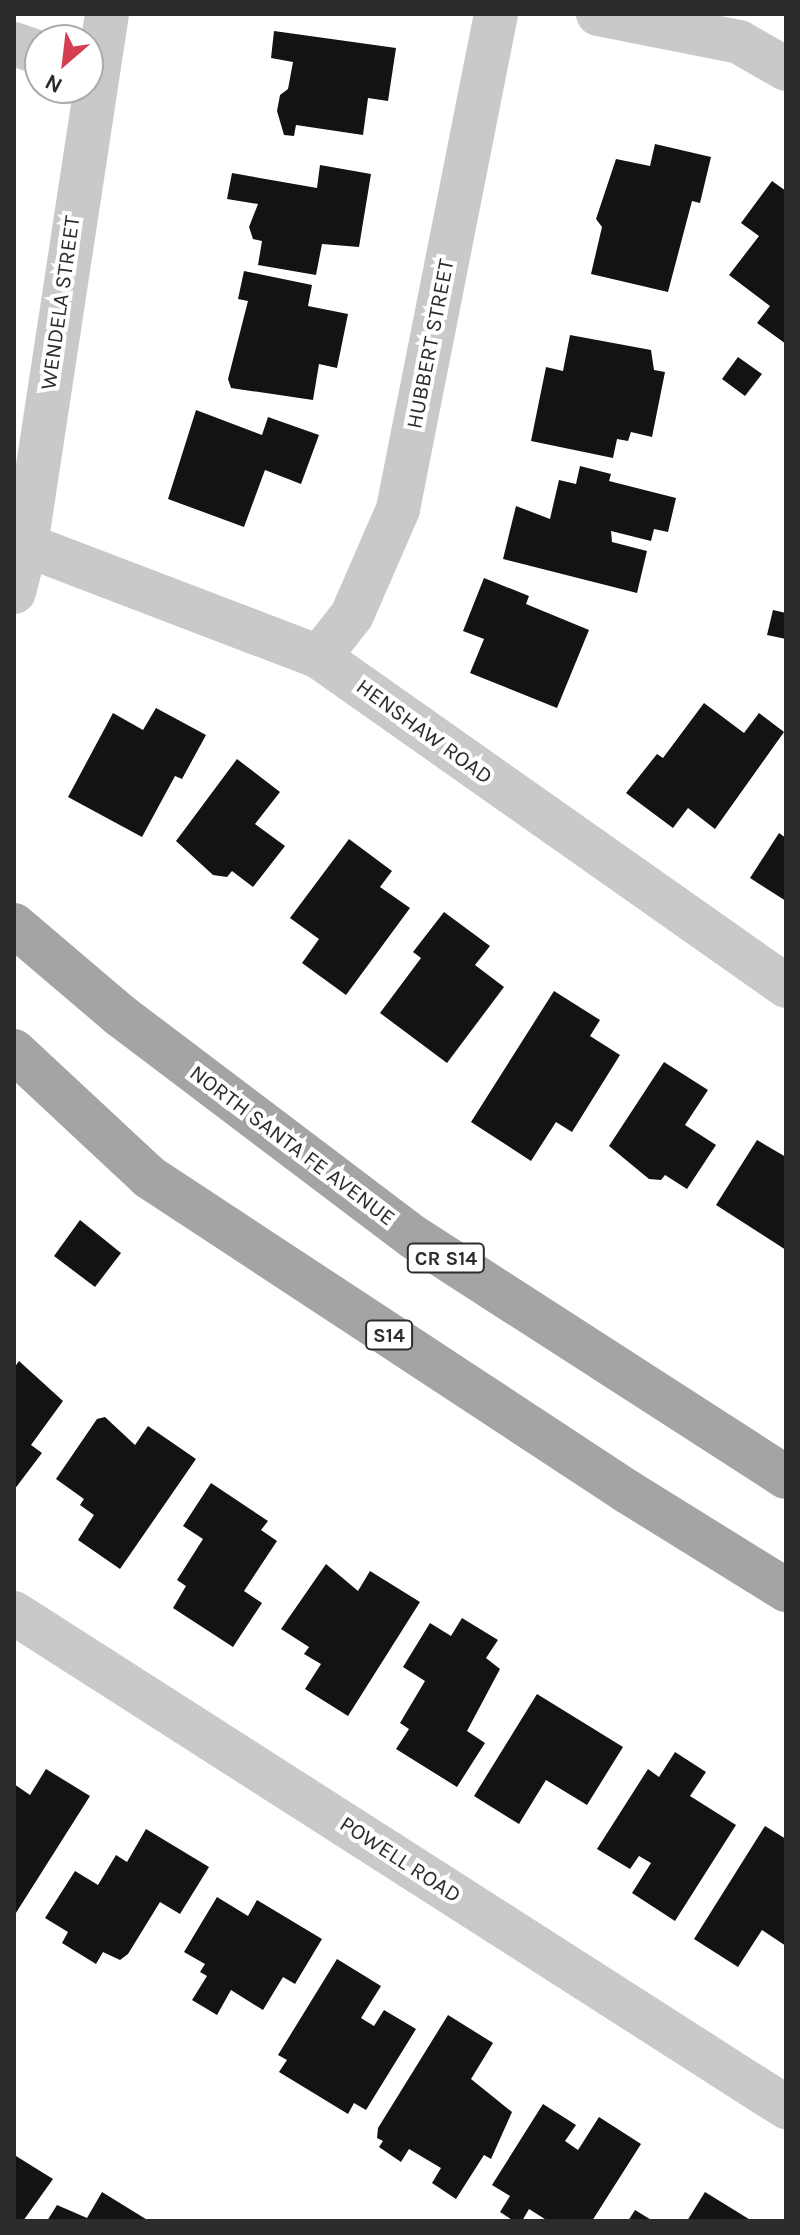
<!DOCTYPE html>
<style>
body{margin:0}
#map{position:relative;width:800px;height:2235px;overflow:hidden;background:#fff;font-family:Karla,sans-serif}
div>[style]{position:absolute}
.building>*{inset:0;background:#131313}
.minor>*{height:44px;margin:-22px;padding:0 22px;transform-origin:22px;border-radius:22px;background:#c9c9c9}
.major>*{height:44px;margin:-22px;padding:0 22px;transform-origin:22px;border-radius:22px;background:#a4a4a4}
span{translate:-50% -50%;white-space:nowrap;text-align:center;line-height:1.15;-webkit-text-stroke:8px #fff;paint-order:stroke}
.shield-label span{padding:2px 6px;background:#fff;border:2px solid;border-radius:6px;-webkit-text-stroke-width:0}
.shield-label{font-size:20px;color:#2c2c2c;font-weight:700}
.street-label{font-size:22px;color:#2c2c2c}
.frame{position:absolute;inset:0;border:16px solid #2c2c2c;pointer-events:none}
.north{position:absolute;left:24px;top:24px;width:80px;height:80px;box-sizing:border-box;background:#fff;border:2px solid #ababab;border-radius:50%;rotate:208deg;font-size:22px;font-weight:700;line-height:32px;text-align:center;color:#2c2c2c}
.north::after{content:'';display:block;margin:auto;width:28px;height:36px;background:#d33e50;clip-path:polygon(50% 0,100% 100%,50% 72%,0 100%)}
</style>
<div id="map">
<div class="building">
<div style="clip-path:polygon(274px 31px,396px 48px,388px 101px,368px 98px,363px 135px,296px 125px,294px 136px,284px 135px,277px 111px,280px 95px,288px 89px,293px 62px,271px 58px)"></div>
<div style="clip-path:polygon(655px 144px,711px 157px,700px 203px,692px 201px,668px 292px,591px 274px,602px 227px,596px 219px,616px 159px,650px 166px)"></div>
<div style="clip-path:polygon(320px 165px,371px 174px,359px 247px,322px 244px,316px 275px,258px 265px,262px 241px,253px 239px,249px 227px,258px 204px,227px 199px,232px 173px,317px 188px)"></div>
<div style="clip-path:polygon(772px 181px,786px 191px,786px 344px,757px 323px,770px 306px,729px 275px,759px 236px,741px 223px)"></div>
<div style="clip-path:polygon(244px 271px,312px 285px,308px 306px,348px 314px,337px 368px,319px 364px,313px 400px,231px 388px,228px 379px,248px 301px,238px 299px)"></div>
<div style="clip-path:polygon(570px 335px,651px 350px,654px 370px,665px 372px,652px 437px,631px 432px,628px 441px,617px 439px,613px 458px,531px 441px,546px 367px,563px 371px)"></div>
<div style="clip-path:polygon(738px 357px,762px 374px,745px 396px,722px 379px)"></div>
<div style="clip-path:polygon(196px 410px,262px 435px,268px 417px,319px 435px,301px 484px,265px 470px,244px 527px,168px 499px)"></div>
<div style="clip-path:polygon(580px 466px,611px 474px,609px 481px,676px 498px,668px 532px,654px 529px,651px 541px,611px 531px,612px 542px,647px 551px,637px 593px,503px 559px,516px 506px,550px 519px,559px 480px,576px 484px)"></div>
<div style="clip-path:polygon(484px 578px,529px 596px,526px 604px,589px 630px,557px 708px,470px 673px,484px 639px,463px 631px)"></div>
<div style="clip-path:polygon(773px 610px,786px 613px,786px 639px,767px 635px)"></div>
<div style="clip-path:polygon(704px 703px,744px 733px,759px 713px,784px 732px,715px 829px,688px 808px,673px 828px,626px 793px,657px 754px,663px 758px)"></div>
<div style="clip-path:polygon(156px 708px,206px 735px,182px 779px,175px 776px,142px 837px,68px 797px,113px 713px,143px 730px)"></div>
<div style="clip-path:polygon(237px 759px,280px 792px,255px 824px,285px 846px,253px 887px,232px 871px,227px 877px,213px 875px,176px 841px)"></div>
<div style="clip-path:polygon(779px 833px,786px 838px,786px 901px,750px 878px)"></div>
<div style="clip-path:polygon(349px 839px,392px 871px,380px 887px,410px 908px,346px 995px,302px 963px,319px 939px,290px 918px)"></div>
<div style="clip-path:polygon(444px 912px,490px 946px,475px 965px,504px 987px,447px 1063px,380px 1013px,421px 958px,413px 952px)"></div>
<div style="clip-path:polygon(554px 991px,600px 1020px,590px 1036px,620px 1055px,572px 1132px,556px 1122px,531px 1161px,471px 1122px)"></div>
<div style="clip-path:polygon(664px 1062px,708px 1090px,685px 1125px,716px 1145px,687px 1189px,665px 1175px,661px 1180px,649px 1179px,609px 1146px)"></div>
<div style="clip-path:polygon(757px 1140px,786px 1157px,786px 1250px,716px 1205px)"></div>
<div style="clip-path:polygon(80px 1220px,121px 1253px,95px 1287px,54px 1256px)"></div>
<div style="clip-path:polygon(19px 1361px,63px 1401px,31px 1445px,42px 1453px,14px 1490px,14px 1368px)"></div>
<div style="clip-path:polygon(105px 1417px,135px 1445px,148px 1426px,196px 1459px,120px 1569px,78px 1540px,94px 1515px,80px 1505px,84px 1499px,56px 1479px,97px 1419px)"></div>
<div style="clip-path:polygon(211px 1483px,268px 1521px,261px 1530px,277px 1541px,244px 1591px,262px 1603px,233px 1647px,173px 1608px,186px 1586px,177px 1580px,203px 1539px,183px 1526px)"></div>
<div style="clip-path:polygon(326px 1564px,358px 1591px,370px 1571px,420px 1602px,348px 1716px,305px 1689px,321px 1664px,304px 1654px,309px 1647px,281px 1629px)"></div>
<div style="clip-path:polygon(462px 1618px,498px 1640px,486px 1658px,500px 1669px,467px 1731px,485px 1743px,457px 1787px,396px 1749px,409px 1729px,400px 1723px,425px 1681px,403px 1667px,430px 1623px,451px 1636px)"></div>
<div style="clip-path:polygon(537px 1694px,623px 1747px,587px 1805px,546px 1780px,519px 1824px,474px 1796px)"></div>
<div style="clip-path:polygon(675px 1752px,706px 1772px,690px 1796px,736px 1825px,675px 1921px,632px 1893px,651px 1863px,639px 1856px,630px 1869px,597px 1849px,648px 1769px,659px 1777px)"></div>
<div style="clip-path:polygon(46px 1769px,90px 1796px,14px 1916px,14px 1784px,30px 1795px)"></div>
<div style="clip-path:polygon(765px 1826px,786px 1839px,786px 1946px,762px 1930px,738px 1967px,694px 1939px)"></div>
<div style="clip-path:polygon(146px 1829px,209px 1867px,180px 1914px,160px 1902px,128px 1954px,120px 1960px,103px 1952px,96px 1964px,62px 1943px,68px 1932px,45px 1918px,75px 1871px,98px 1885px,116px 1855px,127px 1862px)"></div>
<div style="clip-path:polygon(217px 1897px,248px 1916px,257px 1900px,322px 1939px,295px 1984px,283px 1977px,263px 2010px,231px 1990px,217px 2015px,192px 2000px,207px 1976px,200px 1972px,205px 1964px,184px 1952px)"></div>
<div style="clip-path:polygon(337px 1959px,381px 1986px,361px 2018px,374px 2026px,384px 2010px,416px 2029px,366px 2110px,354px 2103px,348px 2114px,279px 2072px,287px 2060px,278px 2055px)"></div>
<div style="clip-path:polygon(448px 2015px,493px 2043px,471px 2079px,512px 2112px,491px 2159px,484px 2155px,456px 2199px,432px 2183px,441px 2168px,409px 2149px,401px 2162px,379px 2147px,383px 2141px,377px 2138px,378px 2128px)"></div>
<div style="clip-path:polygon(543px 2104px,576px 2125px,565px 2141px,578px 2150px,599px 2117px,641px 2144px,592px 2221px,548px 2221px,529px 2209px,522px 2221px,514px 2221px,500px 2212px,510px 2196px,492px 2185px)"></div>
<div style="clip-path:polygon(16px 2156px,53px 2179px,23px 2221px,14px 2221px)"></div>
<div style="clip-path:polygon(102px 2192px,149px 2221px,47px 2221px,57px 2205px,87px 2218px)"></div>
<div style="clip-path:polygon(705px 2192px,752px 2221px,687px 2221px)"></div>
<div style="clip-path:polygon(635px 2210px,653px 2221px,628px 2221px)"></div>
</div>
<div class="minor">
<div style="left:598px;top:14px;width:144px;rotate:11.2deg"></div>
<div style="left:739px;top:42px;width:54px;rotate:29.9deg"></div>
<div style="left:14px;top:44px;width:28px;rotate:19deg"></div>
<div style="left:26px;top:545px;width:314px;rotate:20.9deg"></div>
<div style="left:319px;top:657px;width:571px;rotate:35.16deg"></div>
<div style="left:14px;top:592px;width:49px;rotate:-75.7deg"></div>
<div style="left:26px;top:545px;width:537px;rotate:-81.33deg"></div>
<div style="left:319px;top:657px;width:53px;rotate:-51.8deg"></div>
<div style="left:352px;top:615px;width:116px;rotate:-66.5deg"></div>
<div style="left:398px;top:509px;width:505px;rotate:-78.8deg"></div>
<div style="left:14px;top:1613px;width:917px;rotate:32.62deg"></div>
</div>
<div class="major">
<div style="left:14px;top:925px;width:140px;rotate:40.4deg"></div>
<div style="left:121px;top:1016px;width:368px;rotate:37.1deg"></div>
<div style="left:415px;top:1238px;width:441px;rotate:32.8deg"></div>
<div style="left:14px;top:1051px;width:185px;rotate:43deg"></div>
<div style="left:149px;top:1177px;width:573px;rotate:33.33deg"></div>
<div style="left:628px;top:1492px;width:186px;rotate:31.8deg"></div>
</div>
<div class="shield-label">
<span style="left:446px;top:1258px">CR S14</span>
<span style="left:389px;top:1335px">S14</span>
</div>
<div class="street-label">
<span style="left:61px;top:303px;rotate:-82deg">WENDELA STREET</span>
<span style="left:431px;top:344px;rotate:-79deg">HUBBERT STREET</span>
<span style="left:424px;top:732px;rotate:36deg">HENSHAW ROAD</span>
<span style="left:292px;top:1146px;rotate:37deg">NORTH SANTA FE AVENUE</span>
<span style="left:400px;top:1860px;rotate:33deg">POWELL ROAD</span>
</div>
<div class="frame"></div>
<div class="north">N</div>
</div>
